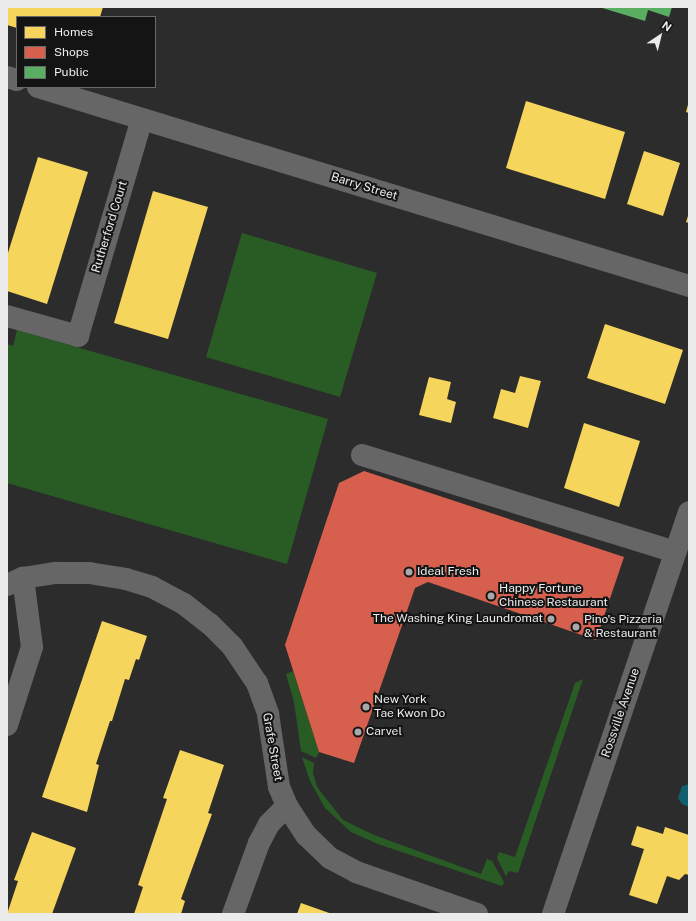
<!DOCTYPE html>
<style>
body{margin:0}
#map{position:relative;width:696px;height:921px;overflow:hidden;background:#2c2c2c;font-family:"Public Sans",sans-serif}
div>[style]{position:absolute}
.green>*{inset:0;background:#295c25}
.water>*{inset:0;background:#115e6d}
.homes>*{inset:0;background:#f6d55c}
.shops>*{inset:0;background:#d6604d}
.public>*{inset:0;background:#5aae61}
.minor>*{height:22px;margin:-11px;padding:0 11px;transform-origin:11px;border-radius:11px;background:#666}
.dots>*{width:11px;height:11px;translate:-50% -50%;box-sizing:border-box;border:2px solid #151415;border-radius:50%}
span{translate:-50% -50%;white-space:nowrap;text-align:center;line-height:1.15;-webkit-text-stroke:4px #151415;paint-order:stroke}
.street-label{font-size:12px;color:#ecebec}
.poi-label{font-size:12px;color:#ecebec}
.left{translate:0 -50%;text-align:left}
.right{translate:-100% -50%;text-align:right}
.frame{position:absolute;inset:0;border:8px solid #ecebec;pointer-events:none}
.legend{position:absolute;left:16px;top:16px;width:140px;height:72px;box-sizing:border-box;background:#151415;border:1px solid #6b6a6b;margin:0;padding:5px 7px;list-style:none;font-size:12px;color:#ecebec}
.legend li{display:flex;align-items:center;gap:8px;height:20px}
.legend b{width:20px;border:1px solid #6b6a6b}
.north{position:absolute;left:640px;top:16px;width:40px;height:40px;-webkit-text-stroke:3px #151415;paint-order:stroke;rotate:35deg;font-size:11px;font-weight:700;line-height:16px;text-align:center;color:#ecebec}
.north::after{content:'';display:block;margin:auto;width:14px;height:18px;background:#ecebec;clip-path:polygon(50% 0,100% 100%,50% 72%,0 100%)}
</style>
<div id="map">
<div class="green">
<div style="clip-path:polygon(242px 233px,377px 273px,340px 397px,206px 357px)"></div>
<div style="clip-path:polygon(17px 330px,328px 419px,287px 564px,7px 483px,7px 344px,13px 346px)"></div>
<div style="clip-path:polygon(293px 671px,319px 752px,316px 758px,301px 751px,294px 702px,286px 674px)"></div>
<div style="clip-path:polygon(583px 679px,518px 873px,509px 871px,506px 876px,497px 858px,499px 852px,515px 857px,575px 683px)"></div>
<div style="clip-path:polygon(302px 757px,314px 763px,313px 773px,317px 787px,343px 820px,374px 835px,481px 874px,487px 859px,492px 861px,504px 882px,502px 886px,378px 844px,351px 832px,325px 808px,310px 781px)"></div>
</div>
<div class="water">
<div style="clip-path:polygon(689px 784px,689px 807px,682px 804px,678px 798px,682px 786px)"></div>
</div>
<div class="homes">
<div style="clip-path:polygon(7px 7px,103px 7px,100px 17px,17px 17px,17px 28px,7px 25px)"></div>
<div style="clip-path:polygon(526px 101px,625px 132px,605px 199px,506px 168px)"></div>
<div style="clip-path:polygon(689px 101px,689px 113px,686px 112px)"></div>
<div style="clip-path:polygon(644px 151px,680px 163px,663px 216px,627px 204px)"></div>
<div style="clip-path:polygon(38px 157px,88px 172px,47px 304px,7px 291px,7px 256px)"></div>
<div style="clip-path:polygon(153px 191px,208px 207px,168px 339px,114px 323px)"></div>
<div style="clip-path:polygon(689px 213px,689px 223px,686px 222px)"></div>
<div style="clip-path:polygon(605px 324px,683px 350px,665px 404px,587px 378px)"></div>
<div style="clip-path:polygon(520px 376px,541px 381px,528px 428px,493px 418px,501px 389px,515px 393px)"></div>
<div style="clip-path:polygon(429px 377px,451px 382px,447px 399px,456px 402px,451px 423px,419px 415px)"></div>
<div style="clip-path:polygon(584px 423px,640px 441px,619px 507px,564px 488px)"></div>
<div style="clip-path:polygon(102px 621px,147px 636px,139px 660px,136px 659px,129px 680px,125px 679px,112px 721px,110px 721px,96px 764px,99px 765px,87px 812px,42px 797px)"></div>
<div style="clip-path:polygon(180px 750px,224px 765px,208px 813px,212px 814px,181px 899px,185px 901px,181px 914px,134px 914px,143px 887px,138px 885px,167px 799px,163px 798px)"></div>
<div style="clip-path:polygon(637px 826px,663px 834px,665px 827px,689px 835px,689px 875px,685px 874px,679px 880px,667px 876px,657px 904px,629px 895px,644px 849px,631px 845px)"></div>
<div style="clip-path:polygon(32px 832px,76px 848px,52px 914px,7px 914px,18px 881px,14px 880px)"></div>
<div style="clip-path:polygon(301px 903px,332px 914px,297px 914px)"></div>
</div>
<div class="shops">
<div style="clip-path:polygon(364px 471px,624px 557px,596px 640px,428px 582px,415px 588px,354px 763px,319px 752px,285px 645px,339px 483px)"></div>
</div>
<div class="public">
<div style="clip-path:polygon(599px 7px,672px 7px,669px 17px,648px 10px,645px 21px)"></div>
</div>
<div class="minor">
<div style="left:7px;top:77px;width:10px;rotate:17deg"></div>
<div style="left:38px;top:87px;width:681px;rotate:17deg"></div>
<div style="left:7px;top:316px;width:74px;rotate:15.7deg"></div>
<div style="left:78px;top:336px;width:226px;rotate:-73.6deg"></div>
<div style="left:362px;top:455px;width:328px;rotate:17.2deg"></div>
<div style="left:7px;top:585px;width:17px;rotate:-24deg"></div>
<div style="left:23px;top:578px;width:33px;rotate:-9deg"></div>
<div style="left:56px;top:573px;width:33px"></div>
<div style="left:89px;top:573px;width:37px;rotate:9deg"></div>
<div style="left:126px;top:579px;width:27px;rotate:17deg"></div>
<div style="left:152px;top:587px;width:36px;rotate:28deg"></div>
<div style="left:184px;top:604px;width:33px;rotate:38deg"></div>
<div style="left:210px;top:624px;width:31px;rotate:45deg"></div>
<div style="left:232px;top:646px;width:45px;rotate:56deg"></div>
<div style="left:257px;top:683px;width:33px;rotate:70deg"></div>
<div style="left:268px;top:714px;width:74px;rotate:81.4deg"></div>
<div style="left:279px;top:787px;width:21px;rotate:67deg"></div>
<div style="left:287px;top:806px;width:35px;rotate:57deg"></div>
<div style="left:306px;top:835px;width:33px;rotate:44deg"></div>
<div style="left:330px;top:858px;width:30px;rotate:28deg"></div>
<div style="left:356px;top:872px;width:128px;rotate:19.1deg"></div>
<div style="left:7px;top:725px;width:82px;rotate:-72.2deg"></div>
<div style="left:32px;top:647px;width:70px;rotate:-97.4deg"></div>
<div style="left:233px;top:914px;width:76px;rotate:-69.9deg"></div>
<div style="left:259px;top:843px;width:21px;rotate:-62deg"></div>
<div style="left:269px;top:824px;width:25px;rotate:-45deg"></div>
<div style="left:553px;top:914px;width:424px;rotate:-71.3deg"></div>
</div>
<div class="dots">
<div style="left:409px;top:572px;background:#a9a8a9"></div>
<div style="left:491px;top:596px;background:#a9a8a9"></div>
<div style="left:551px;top:619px;background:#a9a8a9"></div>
<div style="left:576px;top:627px;background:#a9a8a9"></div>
<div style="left:366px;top:707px;background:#a9a8a9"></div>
<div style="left:358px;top:732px;background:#a9a8a9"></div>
</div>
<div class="street-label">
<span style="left:364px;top:187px;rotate:17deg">Barry Street</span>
<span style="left:110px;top:227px;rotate:-73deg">Rutherford Court</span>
<span style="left:621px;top:713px;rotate:-71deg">Rossville Avenue</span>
<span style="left:272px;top:747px;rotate:80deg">Grafe Street</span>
</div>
<div class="poi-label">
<span class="left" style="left:417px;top:572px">Ideal Fresh</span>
<span class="left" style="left:499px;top:596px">Happy Fortune<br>Chinese Restaurant</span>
<span class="right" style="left:543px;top:619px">The Washing King Laundromat</span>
<span class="left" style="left:584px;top:627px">Pino's Pizzeria<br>&amp; Restaurant</span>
<span class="left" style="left:374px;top:707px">New York<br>Tae Kwon Do</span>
<span class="left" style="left:366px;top:732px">Carvel</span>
</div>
<div class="frame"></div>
<ul class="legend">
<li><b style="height:11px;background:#f6d55c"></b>Homes</li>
<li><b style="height:11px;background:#d6604d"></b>Shops</li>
<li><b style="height:11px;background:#5aae61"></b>Public</li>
</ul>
<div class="north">N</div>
</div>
